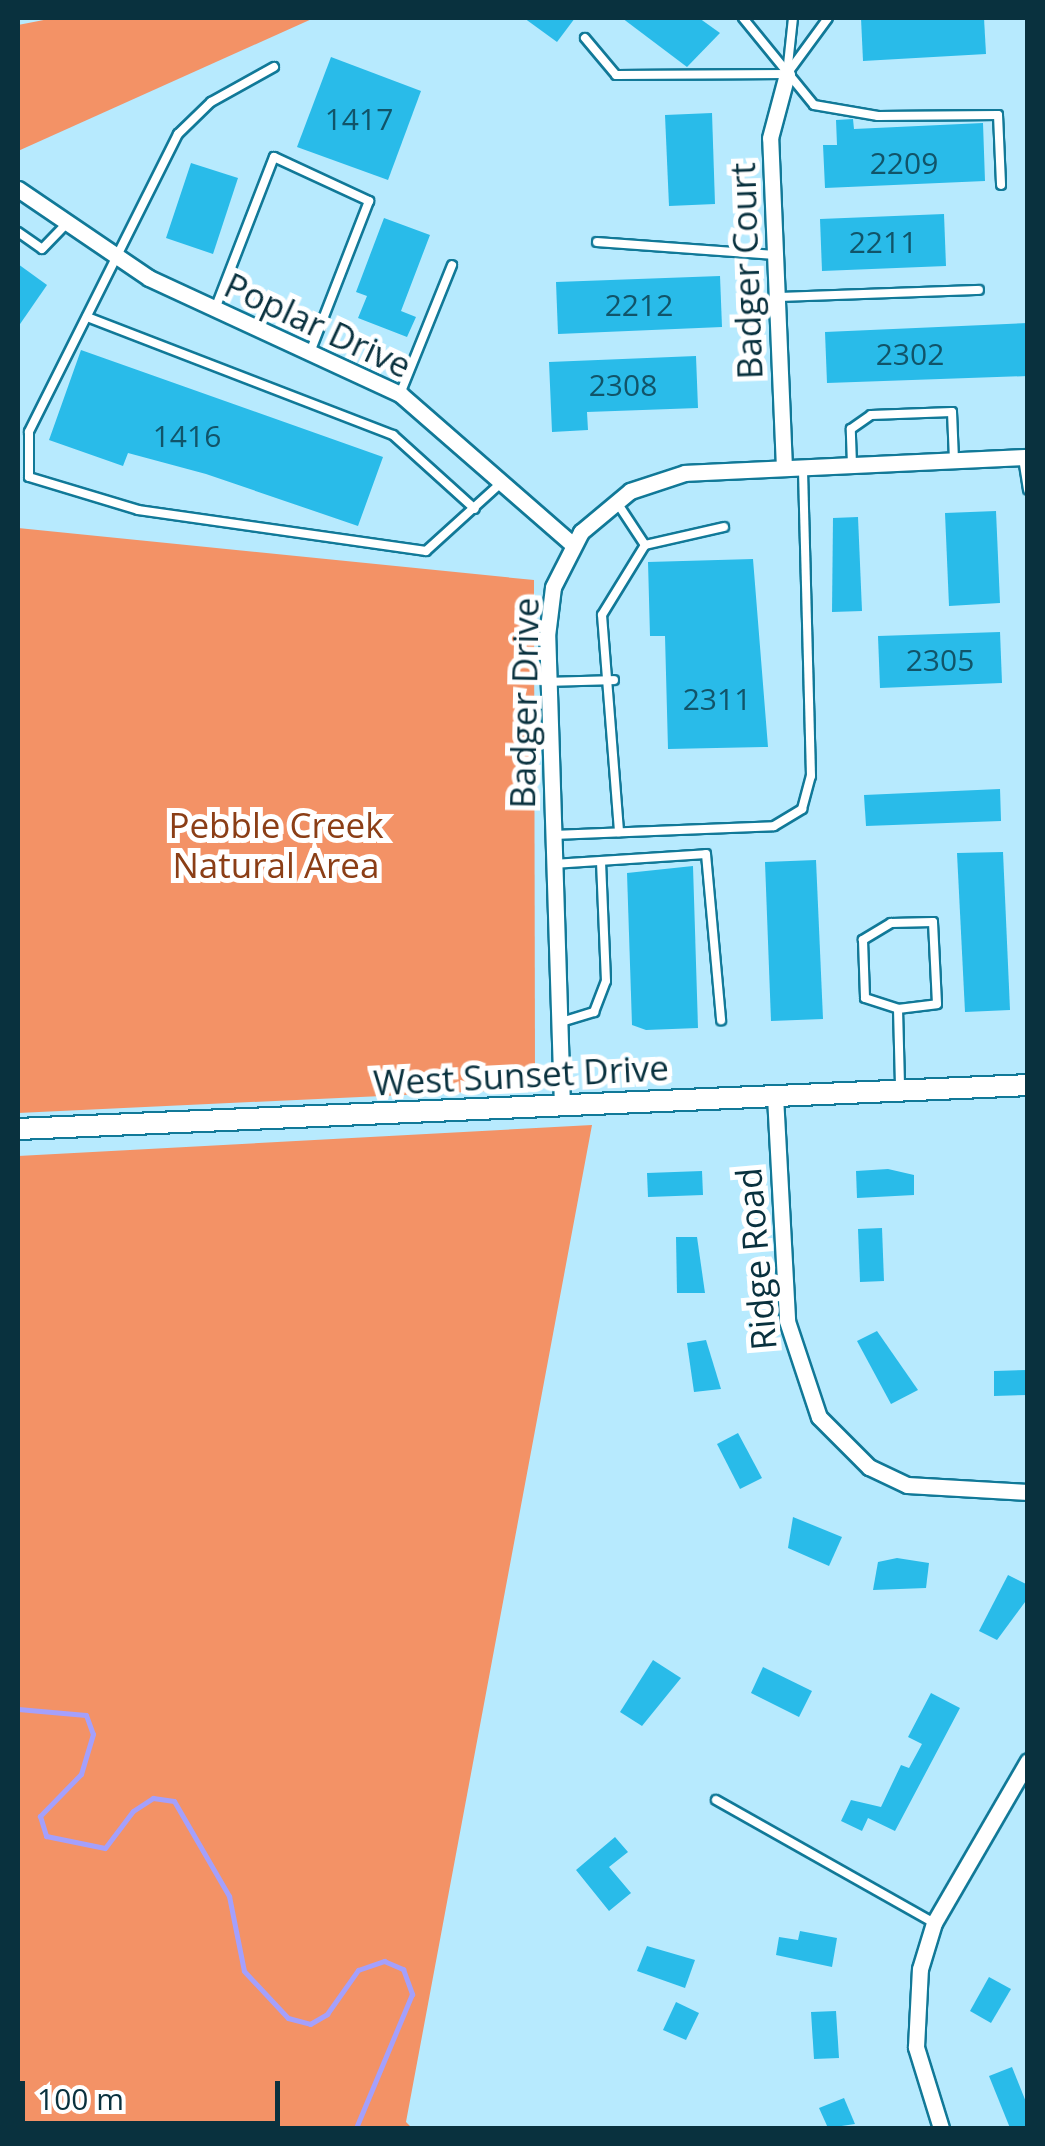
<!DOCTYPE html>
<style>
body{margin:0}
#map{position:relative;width:1045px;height:2146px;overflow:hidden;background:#b7eafe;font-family:"Open Sans",sans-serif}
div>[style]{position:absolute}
.green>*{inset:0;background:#f39266}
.stream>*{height:5px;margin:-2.5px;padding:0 2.5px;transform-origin:2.5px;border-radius:2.5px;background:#a4a0fc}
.building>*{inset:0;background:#29bbe9}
.roads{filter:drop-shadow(2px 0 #117998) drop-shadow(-2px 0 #117998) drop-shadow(0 2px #117998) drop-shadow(0 -2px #117998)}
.service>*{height:8px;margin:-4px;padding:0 4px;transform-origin:4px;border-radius:4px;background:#fff}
.minor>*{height:15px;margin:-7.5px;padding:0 7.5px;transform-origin:7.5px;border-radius:7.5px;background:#fff}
.secondary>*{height:20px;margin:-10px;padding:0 10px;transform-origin:10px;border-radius:10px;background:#fff}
span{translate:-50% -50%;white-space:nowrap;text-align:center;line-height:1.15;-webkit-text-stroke:10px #fff;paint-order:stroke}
.number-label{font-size:30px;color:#115469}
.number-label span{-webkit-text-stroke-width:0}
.street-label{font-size:35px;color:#09313e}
.park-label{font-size:35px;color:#8b3e16}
.frame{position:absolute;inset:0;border:20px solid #09313e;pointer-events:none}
.scale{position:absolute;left:20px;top:2081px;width:260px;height:45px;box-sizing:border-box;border:5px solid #09313e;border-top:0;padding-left:12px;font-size:30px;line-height:35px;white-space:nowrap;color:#09313e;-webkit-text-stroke:8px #fff;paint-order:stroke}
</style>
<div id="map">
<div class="green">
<div style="clip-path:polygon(54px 18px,314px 18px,18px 151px,18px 25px)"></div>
<div style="clip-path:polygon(18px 528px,534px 580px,535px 1073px,488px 1091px,18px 1113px)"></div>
<div style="clip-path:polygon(592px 1125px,406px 2122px,412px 2128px,18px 2128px,18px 1156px)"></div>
</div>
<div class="stream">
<div style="left:18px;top:1709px;width:68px;rotate:5deg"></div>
<div style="left:86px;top:1715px;width:20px;rotate:70deg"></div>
<div style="left:93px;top:1734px;width:42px;rotate:106.7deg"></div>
<div style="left:81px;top:1774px;width:59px;rotate:134.3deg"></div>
<div style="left:40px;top:1816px;width:21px;rotate:73deg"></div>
<div style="left:46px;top:1836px;width:60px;rotate:11.5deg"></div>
<div style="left:105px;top:1848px;width:46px;rotate:-52.9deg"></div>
<div style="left:133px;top:1811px;width:24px;rotate:-33deg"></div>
<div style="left:153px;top:1798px;width:21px;rotate:8deg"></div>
<div style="left:174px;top:1801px;width:110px;rotate:59.9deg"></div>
<div style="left:229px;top:1896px;width:76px;rotate:78.7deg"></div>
<div style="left:244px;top:1971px;width:64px;rotate:46.9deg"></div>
<div style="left:288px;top:2018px;width:23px;rotate:15deg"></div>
<div style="left:310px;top:2024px;width:20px;rotate:-30deg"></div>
<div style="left:327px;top:2014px;width:54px;rotate:-54.8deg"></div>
<div style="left:358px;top:1970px;width:28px;rotate:-19deg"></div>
<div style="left:384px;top:1961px;width:21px;rotate:23deg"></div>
<div style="left:403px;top:1969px;width:27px;rotate:70deg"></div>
<div style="left:412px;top:1994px;width:145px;rotate:112.7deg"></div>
</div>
<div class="building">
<div style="clip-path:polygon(524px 18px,575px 18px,557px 42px)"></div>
<div style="clip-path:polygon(622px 18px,699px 18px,720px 33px,687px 67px)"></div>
<div style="clip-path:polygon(861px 18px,984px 18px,986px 54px,863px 61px)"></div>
<div style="clip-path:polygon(331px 57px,421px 91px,388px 180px,297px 147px)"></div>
<div style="clip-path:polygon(712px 113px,715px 204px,669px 206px,665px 115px)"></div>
<div style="clip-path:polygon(853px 119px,854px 129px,983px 123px,985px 181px,825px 188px,823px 145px,837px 145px,836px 120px)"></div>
<div style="clip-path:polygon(191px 163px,238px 178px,213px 254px,166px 238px)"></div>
<div style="clip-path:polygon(944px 214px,946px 266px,822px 271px,820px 219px)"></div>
<div style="clip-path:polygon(384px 218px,430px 235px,401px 311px,416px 317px,407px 337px,358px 318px,367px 296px,356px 292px)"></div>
<div style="clip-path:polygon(18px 264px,47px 285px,18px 327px)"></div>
<div style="clip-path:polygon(720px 276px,722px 327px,558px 334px,556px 282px)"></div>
<div style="clip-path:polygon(1028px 323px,1028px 376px,827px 383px,825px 332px)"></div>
<div style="clip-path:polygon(81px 350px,383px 457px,358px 526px,206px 474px,128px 453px,123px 466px,49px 440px)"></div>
<div style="clip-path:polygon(696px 356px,698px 408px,587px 412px,588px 430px,552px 432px,549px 362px)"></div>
<div style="clip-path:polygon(996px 511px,1000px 603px,949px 606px,945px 513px)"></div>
<div style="clip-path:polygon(858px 517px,862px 611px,832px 612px,833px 518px)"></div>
<div style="clip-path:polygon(753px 559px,768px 747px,668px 749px,665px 636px,650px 636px,648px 562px)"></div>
<div style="clip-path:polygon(1000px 632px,1002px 683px,880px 688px,878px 636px)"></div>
<div style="clip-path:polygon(1000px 789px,1001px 821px,866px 826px,864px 795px)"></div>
<div style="clip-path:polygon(1003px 852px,1010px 1010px,965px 1012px,957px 853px)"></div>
<div style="clip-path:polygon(816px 860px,823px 1019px,771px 1021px,765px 862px)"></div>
<div style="clip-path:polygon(693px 866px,698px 1028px,646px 1030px,632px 1025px,627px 873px)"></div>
<div style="clip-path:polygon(888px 1169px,914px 1175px,914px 1195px,857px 1198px,856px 1171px)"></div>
<div style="clip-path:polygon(702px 1171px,703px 1195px,648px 1197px,647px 1173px)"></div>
<div style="clip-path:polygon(882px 1228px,884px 1281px,860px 1282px,858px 1229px)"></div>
<div style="clip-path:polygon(676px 1237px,697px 1237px,705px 1293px,677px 1293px)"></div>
<div style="clip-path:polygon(877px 1331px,918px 1390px,891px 1404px,857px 1341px)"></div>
<div style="clip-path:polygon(706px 1340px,721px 1389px,694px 1392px,687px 1343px)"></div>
<div style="clip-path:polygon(1028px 1370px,1028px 1395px,994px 1396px,994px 1371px)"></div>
<div style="clip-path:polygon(738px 1433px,762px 1478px,740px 1489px,717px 1444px)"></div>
<div style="clip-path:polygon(793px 1517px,842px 1537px,829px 1566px,788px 1548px)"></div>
<div style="clip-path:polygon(897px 1558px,929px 1563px,926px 1588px,873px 1590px,878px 1562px)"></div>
<div style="clip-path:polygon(1008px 1575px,1028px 1585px,1028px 1598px,997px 1640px,979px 1631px)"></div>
<div style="clip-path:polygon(653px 1660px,681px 1678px,642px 1726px,620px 1712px)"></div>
<div style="clip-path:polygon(763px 1667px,812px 1691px,799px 1717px,751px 1693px)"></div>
<div style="clip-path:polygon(931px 1693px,960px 1708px,895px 1831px,868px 1818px,862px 1831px,841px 1821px,851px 1800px,881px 1807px,901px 1765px,909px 1768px,922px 1744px,908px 1737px)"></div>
<div style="clip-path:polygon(615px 1837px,628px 1852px,609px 1867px,631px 1893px,609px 1911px,576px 1870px)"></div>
<div style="clip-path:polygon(800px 1931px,837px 1938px,832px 1967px,776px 1955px,779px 1937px,798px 1940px)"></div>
<div style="clip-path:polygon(647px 1946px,695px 1960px,685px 1988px,637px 1971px)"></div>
<div style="clip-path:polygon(989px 1977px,1011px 1989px,991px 2023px,970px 2011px)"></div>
<div style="clip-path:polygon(676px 2002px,699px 2013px,686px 2040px,663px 2030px)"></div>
<div style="clip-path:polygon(836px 2011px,839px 2058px,814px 2059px,811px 2012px)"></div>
<div style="clip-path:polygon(1012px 2067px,1028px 2107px,1028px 2128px,1010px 2128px,989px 2076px)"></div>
<div style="clip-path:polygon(844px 2098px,855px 2124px,828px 2128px,819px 2108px)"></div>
</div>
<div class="roads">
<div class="service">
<div style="left:743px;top:18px;width:112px;rotate:50.8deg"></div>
<div style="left:814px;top:105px;width:65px;rotate:9.8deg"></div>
<div style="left:878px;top:116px;width:120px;rotate:-0.5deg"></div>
<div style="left:998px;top:115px;width:70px;rotate:87.5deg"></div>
<div style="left:585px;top:38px;width:48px;rotate:50deg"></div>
<div style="left:616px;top:75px;width:171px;rotate:-0.3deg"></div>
<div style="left:274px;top:67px;width:72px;rotate:150.9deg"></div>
<div style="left:211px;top:102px;width:46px;rotate:135.9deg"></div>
<div style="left:178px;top:134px;width:333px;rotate:116.6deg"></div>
<div style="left:29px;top:432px;width:45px;rotate:90deg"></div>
<div style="left:29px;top:477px;width:114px;rotate:16.8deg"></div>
<div style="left:138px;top:510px;width:291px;rotate:8.1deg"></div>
<div style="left:426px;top:551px;width:101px;rotate:-42.2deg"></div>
<div style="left:787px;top:74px;width:69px;rotate:-53.8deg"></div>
<div style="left:787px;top:74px;width:56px;rotate:-83.9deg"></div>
<div style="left:18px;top:232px;width:29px;rotate:35deg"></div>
<div style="left:42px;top:249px;width:32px;rotate:-46deg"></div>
<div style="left:597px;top:242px;width:178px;rotate:4.2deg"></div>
<div style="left:776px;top:297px;width:203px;rotate:-2deg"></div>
<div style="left:215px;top:309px;width:163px;rotate:-68.8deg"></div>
<div style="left:274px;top:157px;width:105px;rotate:24.9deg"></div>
<div style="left:369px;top:201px;width:162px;rotate:111.3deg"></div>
<div style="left:87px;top:317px;width:328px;rotate:21.1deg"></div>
<div style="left:393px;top:435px;width:110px;rotate:42.1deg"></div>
<div style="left:400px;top:394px;width:139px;rotate:-68deg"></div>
<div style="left:1023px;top:458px;width:32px;rotate:81deg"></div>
<div style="left:852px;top:465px;width:36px;rotate:-92deg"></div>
<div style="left:851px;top:429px;width:24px;rotate:-35deg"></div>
<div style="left:871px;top:415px;width:81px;rotate:-2.1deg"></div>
<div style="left:952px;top:412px;width:48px;rotate:87.6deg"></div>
<div style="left:616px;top:501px;width:53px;rotate:56.6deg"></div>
<div style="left:645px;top:545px;width:82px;rotate:121.6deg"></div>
<div style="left:602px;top:615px;width:218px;rotate:85.5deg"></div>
<div style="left:645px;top:545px;width:81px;rotate:-12.8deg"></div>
<div style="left:548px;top:682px;width:66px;rotate:-1.7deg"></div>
<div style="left:553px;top:835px;width:221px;rotate:-2.3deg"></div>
<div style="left:774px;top:826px;width:33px;rotate:-31deg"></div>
<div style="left:802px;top:809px;width:34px;rotate:-75deg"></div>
<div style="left:811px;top:776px;width:309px;rotate:-91.5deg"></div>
<div style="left:553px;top:864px;width:153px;rotate:-3.7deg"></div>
<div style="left:706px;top:854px;width:167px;rotate:84.8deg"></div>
<div style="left:898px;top:1009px;width:39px;rotate:-7deg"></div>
<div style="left:937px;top:1004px;width:82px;rotate:-92.8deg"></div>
<div style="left:933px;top:922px;width:42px;rotate:178.6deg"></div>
<div style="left:891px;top:923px;width:33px;rotate:149deg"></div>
<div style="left:863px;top:940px;width:58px;rotate:88deg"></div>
<div style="left:865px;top:998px;width:35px;rotate:18deg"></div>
<div style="left:898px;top:1009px;width:77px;rotate:88.5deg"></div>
<div style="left:558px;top:1023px;width:38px;rotate:-17deg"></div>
<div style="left:594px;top:1012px;width:33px;rotate:-69deg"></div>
<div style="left:606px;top:981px;width:119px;rotate:-92.4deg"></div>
<div style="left:716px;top:1800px;width:250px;rotate:29.4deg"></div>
</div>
<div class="minor">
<div style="left:18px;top:189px;width:158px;rotate:34.2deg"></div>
<div style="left:149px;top:278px;width:277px;rotate:24.8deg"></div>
<div style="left:400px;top:394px;width:230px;rotate:41.1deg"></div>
<div style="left:784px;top:468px;width:330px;rotate:-92.4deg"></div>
<div style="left:770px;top:138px;width:66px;rotate:-75.1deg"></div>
<div style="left:775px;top:1096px;width:225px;rotate:86.9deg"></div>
<div style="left:787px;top:1321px;width:101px;rotate:71.6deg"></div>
<div style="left:819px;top:1417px;width:71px;rotate:45deg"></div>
<div style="left:869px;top:1467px;width:42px;rotate:25.3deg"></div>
<div style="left:907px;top:1485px;width:121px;rotate:3.3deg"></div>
<div style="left:562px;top:1106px;width:470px;rotate:-91.8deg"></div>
<div style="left:547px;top:636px;width:49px;rotate:-83deg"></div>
<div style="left:553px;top:587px;width:62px;rotate:-63deg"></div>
<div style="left:581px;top:532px;width:64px;rotate:-39.9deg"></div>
<div style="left:630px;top:491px;width:58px;rotate:-18.1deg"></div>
<div style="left:685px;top:473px;width:343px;rotate:-2.7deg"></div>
<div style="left:941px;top:2128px;width:85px;rotate:-107.2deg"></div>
<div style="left:916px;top:2047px;width:78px;rotate:-87.1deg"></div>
<div style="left:920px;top:1969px;width:48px;rotate:-73.1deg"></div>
<div style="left:934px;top:1923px;width:187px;rotate:-59.9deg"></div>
</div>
<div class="secondary">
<div style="left:18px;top:1129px;width:1011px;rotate:-2.49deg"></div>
</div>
</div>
<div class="number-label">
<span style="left:359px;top:119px">1417</span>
<span style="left:904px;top:163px">2209</span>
<span style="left:883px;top:242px">2211</span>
<span style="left:639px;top:305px">2212</span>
<span style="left:910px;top:354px">2302</span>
<span style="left:623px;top:385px">2308</span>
<span style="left:187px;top:436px">1416</span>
<span style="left:940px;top:660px">2305</span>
<span style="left:717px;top:699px">2311</span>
</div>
<div class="street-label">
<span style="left:746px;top:271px;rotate:-92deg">Badger Court</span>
<span style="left:318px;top:325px;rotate:25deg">Poplar Drive</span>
<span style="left:524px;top:703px;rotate:-89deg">Badger Drive</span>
<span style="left:521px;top:1075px;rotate:-3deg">West Sunset Drive</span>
<span style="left:756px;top:1259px;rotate:-95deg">Ridge Road</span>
</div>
<div class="park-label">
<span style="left:276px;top:845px">Pebble Creek<br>Natural Area</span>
</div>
<div class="frame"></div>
<div class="scale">100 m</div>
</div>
